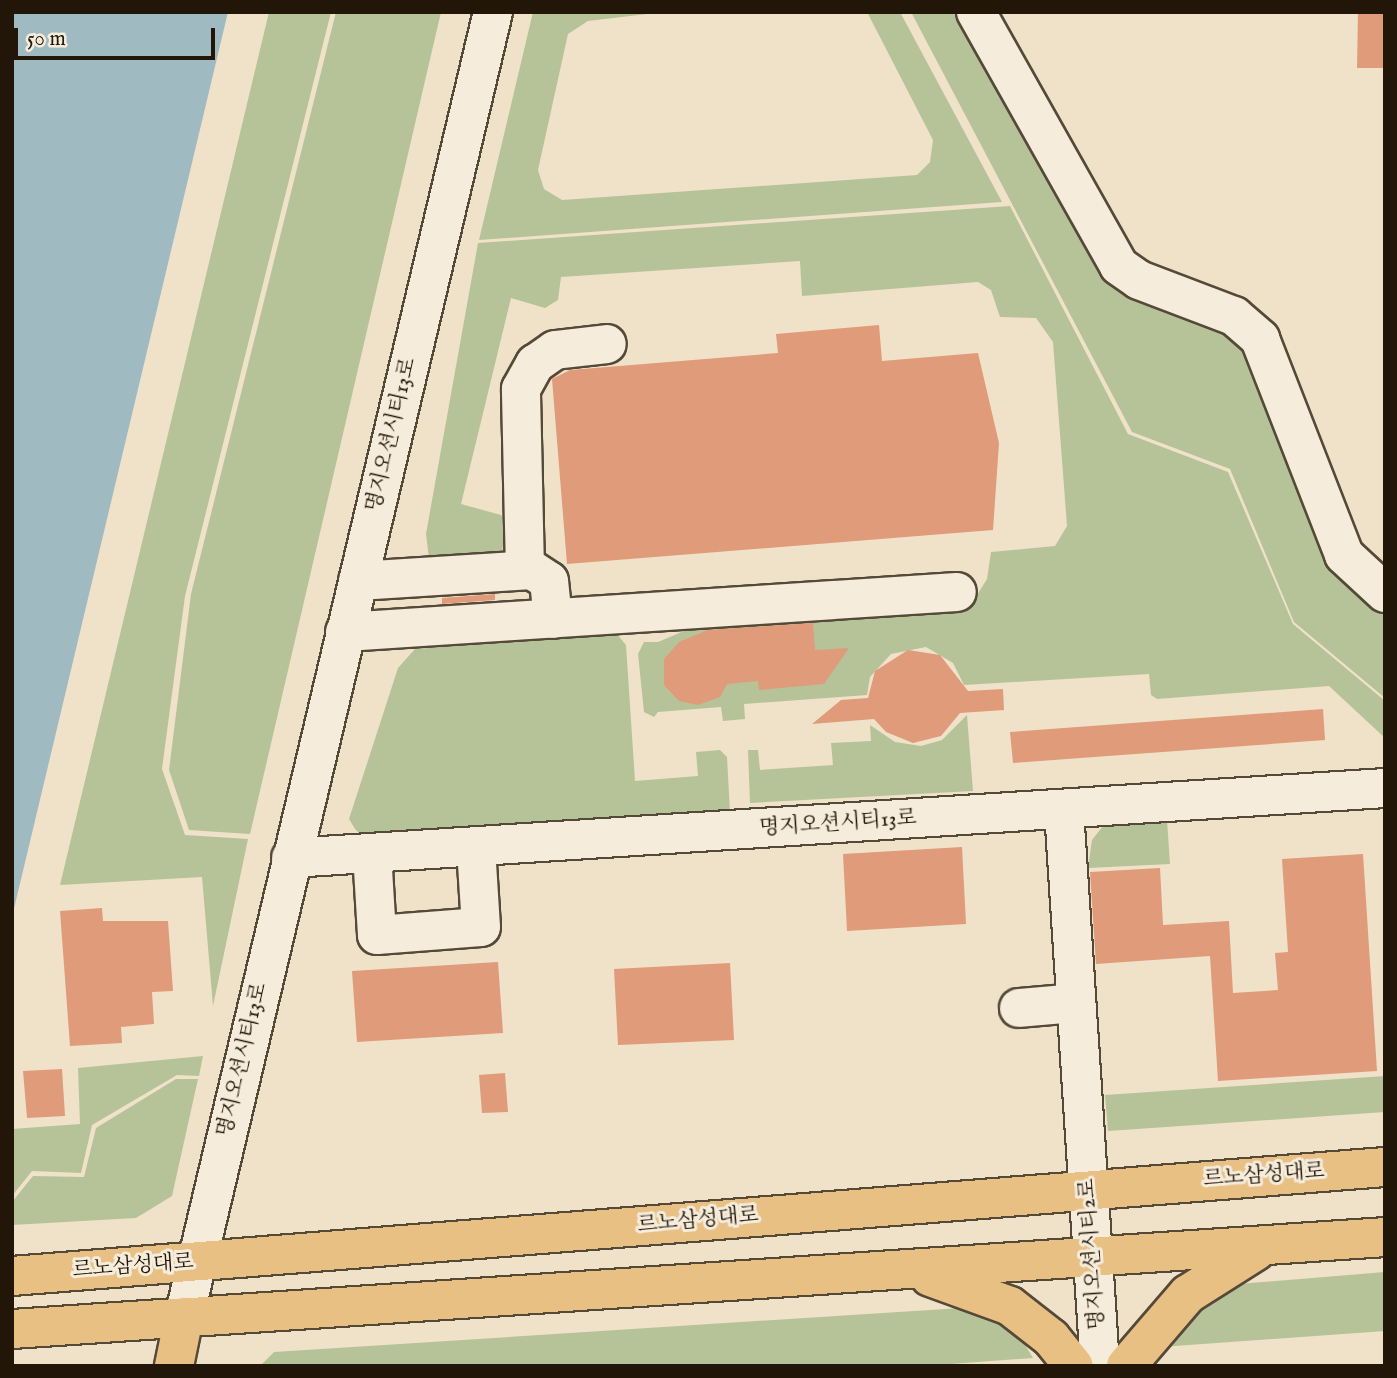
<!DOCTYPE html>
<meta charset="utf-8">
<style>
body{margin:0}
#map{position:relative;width:1397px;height:1378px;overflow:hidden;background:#f0e1c9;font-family:"IM FELL English","Noto Serif KR",serif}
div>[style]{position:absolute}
.green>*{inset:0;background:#b6c399}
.water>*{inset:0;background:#a0bac1}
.building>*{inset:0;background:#df9b7a}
.roads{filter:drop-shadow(2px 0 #554938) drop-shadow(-2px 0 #554938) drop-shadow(0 2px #554938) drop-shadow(0 -2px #554938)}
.minor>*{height:38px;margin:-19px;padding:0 19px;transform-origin:19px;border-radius:19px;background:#f5ecdc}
.major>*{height:38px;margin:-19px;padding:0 19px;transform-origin:19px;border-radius:19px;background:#e8c084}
span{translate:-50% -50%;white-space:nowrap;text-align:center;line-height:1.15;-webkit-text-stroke:6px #f5ecdc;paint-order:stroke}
.street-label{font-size:21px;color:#211608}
.frame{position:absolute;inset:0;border:14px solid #211608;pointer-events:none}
.scale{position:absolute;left:14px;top:28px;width:201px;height:32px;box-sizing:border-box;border:4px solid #211608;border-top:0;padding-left:9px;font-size:21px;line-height:24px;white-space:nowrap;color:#211608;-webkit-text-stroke:5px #f5ecdc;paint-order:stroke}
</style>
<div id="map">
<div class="green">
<div style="clip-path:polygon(269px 12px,331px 12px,185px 596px,162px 769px,185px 835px,248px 839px,213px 1006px,202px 877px,60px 885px)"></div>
<div style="clip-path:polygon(336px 12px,441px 12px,250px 834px,189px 830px,169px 770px,191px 594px)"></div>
<div style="clip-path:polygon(533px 12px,664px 12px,588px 21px,568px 34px,538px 170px,544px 189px,562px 200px,917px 175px,930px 162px,933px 140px,867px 12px,900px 12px,1002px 202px,479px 240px)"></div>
<div style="clip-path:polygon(911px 12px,956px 12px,1098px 259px,1251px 343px,1385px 609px,1385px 698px,1294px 622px,1230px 469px,1132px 432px)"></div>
<div style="clip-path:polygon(1010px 206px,1128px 434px,1228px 472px,1293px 624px,1385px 701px,1385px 738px,1329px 686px,1157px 699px,1151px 695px,1149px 674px,964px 685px,953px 663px,926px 647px,891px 654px,870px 677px,867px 695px,744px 704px,745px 719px,723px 721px,721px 707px,658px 712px,654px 717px,644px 712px,638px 654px,644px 642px,658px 642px,705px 622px,974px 600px,987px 579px,991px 552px,1055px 546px,1067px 526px,1053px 342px,1036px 318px,1000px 317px,991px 290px,978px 282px,802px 296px,800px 261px,561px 277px,558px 300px,545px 308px,511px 298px,461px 504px,501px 515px,506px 523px,502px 552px,429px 559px,426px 534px,478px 243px)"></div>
<div style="clip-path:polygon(616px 633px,626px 645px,635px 781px,698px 776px,696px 752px,720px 750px,727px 757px,730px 812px,362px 836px,355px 829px,349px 819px,398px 668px,415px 649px)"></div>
<div style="clip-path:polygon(967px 715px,973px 791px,750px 803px,748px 750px,758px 750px,760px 770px,833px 765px,831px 743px,871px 741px,870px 725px,895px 742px,921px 746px,942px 740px)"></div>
<div style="clip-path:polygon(1167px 820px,1170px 864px,1088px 868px,1092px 840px,1103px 826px)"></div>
<div style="clip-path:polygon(203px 1056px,199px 1076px,177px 1075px,92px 1125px,81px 1173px,32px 1171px,12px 1196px,12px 1129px,80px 1124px,78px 1068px)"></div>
<div style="clip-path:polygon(1385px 1076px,1385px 1112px,1108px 1131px,1105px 1095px)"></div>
<div style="clip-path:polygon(176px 1079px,198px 1079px,172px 1196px,136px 1218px,12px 1225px,12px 1202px,33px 1176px,84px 1177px,96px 1128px)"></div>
<div style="clip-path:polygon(1385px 1272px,1385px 1331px,1161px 1347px,1195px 1311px,1238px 1284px)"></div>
<div style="clip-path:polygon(961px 1308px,989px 1312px,1021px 1338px,1033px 1358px,924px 1366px,260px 1366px,274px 1352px)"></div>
</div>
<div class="water">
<div style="clip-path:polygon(12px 12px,228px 12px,12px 917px)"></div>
</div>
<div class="building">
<div style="clip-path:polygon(1358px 12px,1385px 12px,1385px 68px,1357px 68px)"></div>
<div style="clip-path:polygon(879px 325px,882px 361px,978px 353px,999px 443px,993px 530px,567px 564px,552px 379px,570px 370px,778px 353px,776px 334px)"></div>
<div style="clip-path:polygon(495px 594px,495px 600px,442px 604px,442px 598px)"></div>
<div style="clip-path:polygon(813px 623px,815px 650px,849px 648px,824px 684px,759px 690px,758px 681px,727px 684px,720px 697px,698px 705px,679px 701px,664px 685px,664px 659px,679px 642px,708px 630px)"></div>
<div style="clip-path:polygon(908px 650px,940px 655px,968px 691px,1003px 689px,1004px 710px,960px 713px,941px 736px,913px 743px,886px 732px,874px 719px,812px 724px,841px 700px,868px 698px,875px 671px)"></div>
<div style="clip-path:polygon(1323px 709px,1325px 740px,1013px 763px,1010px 732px)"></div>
<div style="clip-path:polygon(962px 847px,966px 924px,847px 931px,843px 854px)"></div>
<div style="clip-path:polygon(1363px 854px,1377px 1071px,1218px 1081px,1210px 956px,1096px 964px,1090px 872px,1160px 868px,1163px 925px,1229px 921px,1233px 993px,1278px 990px,1275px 953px,1288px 952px,1282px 859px)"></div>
<div style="clip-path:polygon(102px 908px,103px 921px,168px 921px,173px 991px,152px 992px,154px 1024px,121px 1027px,122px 1043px,70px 1046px,60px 911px)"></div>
<div style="clip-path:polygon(498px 962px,503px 1033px,357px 1042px,352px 971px)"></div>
<div style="clip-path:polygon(730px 963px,734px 1040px,618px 1045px,614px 969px)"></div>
<div style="clip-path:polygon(62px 1069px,65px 1116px,27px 1118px,23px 1071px)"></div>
<div style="clip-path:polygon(505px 1073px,508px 1112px,482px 1113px,479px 1075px)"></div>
</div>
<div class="roads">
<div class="minor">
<div style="left:976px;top:12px;width:291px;rotate:60.6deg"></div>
<div style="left:1119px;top:266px;width:24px;rotate:35deg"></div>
<div style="left:1139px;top:280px;width:102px;rotate:20.8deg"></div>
<div style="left:1234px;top:316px;width:35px;rotate:41deg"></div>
<div style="left:1260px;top:339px;width:232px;rotate:68.7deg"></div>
<div style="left:1344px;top:555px;width:56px;rotate:42.8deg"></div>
<div style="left:525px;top:570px;width:181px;rotate:-91.3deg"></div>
<div style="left:521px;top:389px;width:29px;rotate:-61deg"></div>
<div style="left:535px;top:364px;width:24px;rotate:-35deg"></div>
<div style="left:555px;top:350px;width:52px;rotate:-6.6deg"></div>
<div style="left:358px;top:581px;width:174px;rotate:-3.6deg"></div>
<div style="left:532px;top:570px;width:20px;rotate:33deg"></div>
<div style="left:549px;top:581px;width:38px;rotate:84deg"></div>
<div style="left:345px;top:632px;width:613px;rotate:-3.74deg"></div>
<div style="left:1064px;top:810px;width:557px;rotate:86.3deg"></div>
<div style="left:372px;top:853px;width:82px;rotate:86.5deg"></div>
<div style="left:377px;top:935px;width:104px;rotate:-4.4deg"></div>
<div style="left:481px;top:927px;width:80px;rotate:-93.6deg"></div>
<div style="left:291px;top:858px;width:1096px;rotate:-3.66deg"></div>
<div style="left:1019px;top:1008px;width:57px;rotate:-5deg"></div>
<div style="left:184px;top:1317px;width:1341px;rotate:-76.68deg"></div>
</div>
<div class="major">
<div style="left:12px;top:1276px;width:1377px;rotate:-4.54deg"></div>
<div style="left:930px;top:1277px;width:85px;rotate:19.9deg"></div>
<div style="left:1010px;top:1306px;width:52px;rotate:38deg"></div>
<div style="left:1051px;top:1338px;width:36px;rotate:51deg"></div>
<div style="left:12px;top:1329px;width:1376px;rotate:-3.83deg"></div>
<div style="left:174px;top:1366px;width:50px;rotate:-78.5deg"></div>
<div style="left:1126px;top:1366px;width:95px;rotate:-49.3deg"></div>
<div style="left:1188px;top:1294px;width:80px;rotate:-32.3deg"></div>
</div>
</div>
<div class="street-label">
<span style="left:392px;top:435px;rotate:-77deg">명지오션시티13로</span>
<span style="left:838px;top:824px;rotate:-4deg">명지오션시티13로</span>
<span style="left:243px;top:1060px;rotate:-77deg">명지오션시티13로</span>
<span style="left:1264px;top:1176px;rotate:-4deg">르노삼성대로</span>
<span style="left:698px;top:1221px;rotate:-5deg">르노삼성대로</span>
<span style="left:1093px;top:1254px;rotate:-94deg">명지오션시티2로</span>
<span style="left:133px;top:1267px;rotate:-4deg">르노삼성대로</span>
</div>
<div class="frame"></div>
<div class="scale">50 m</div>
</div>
